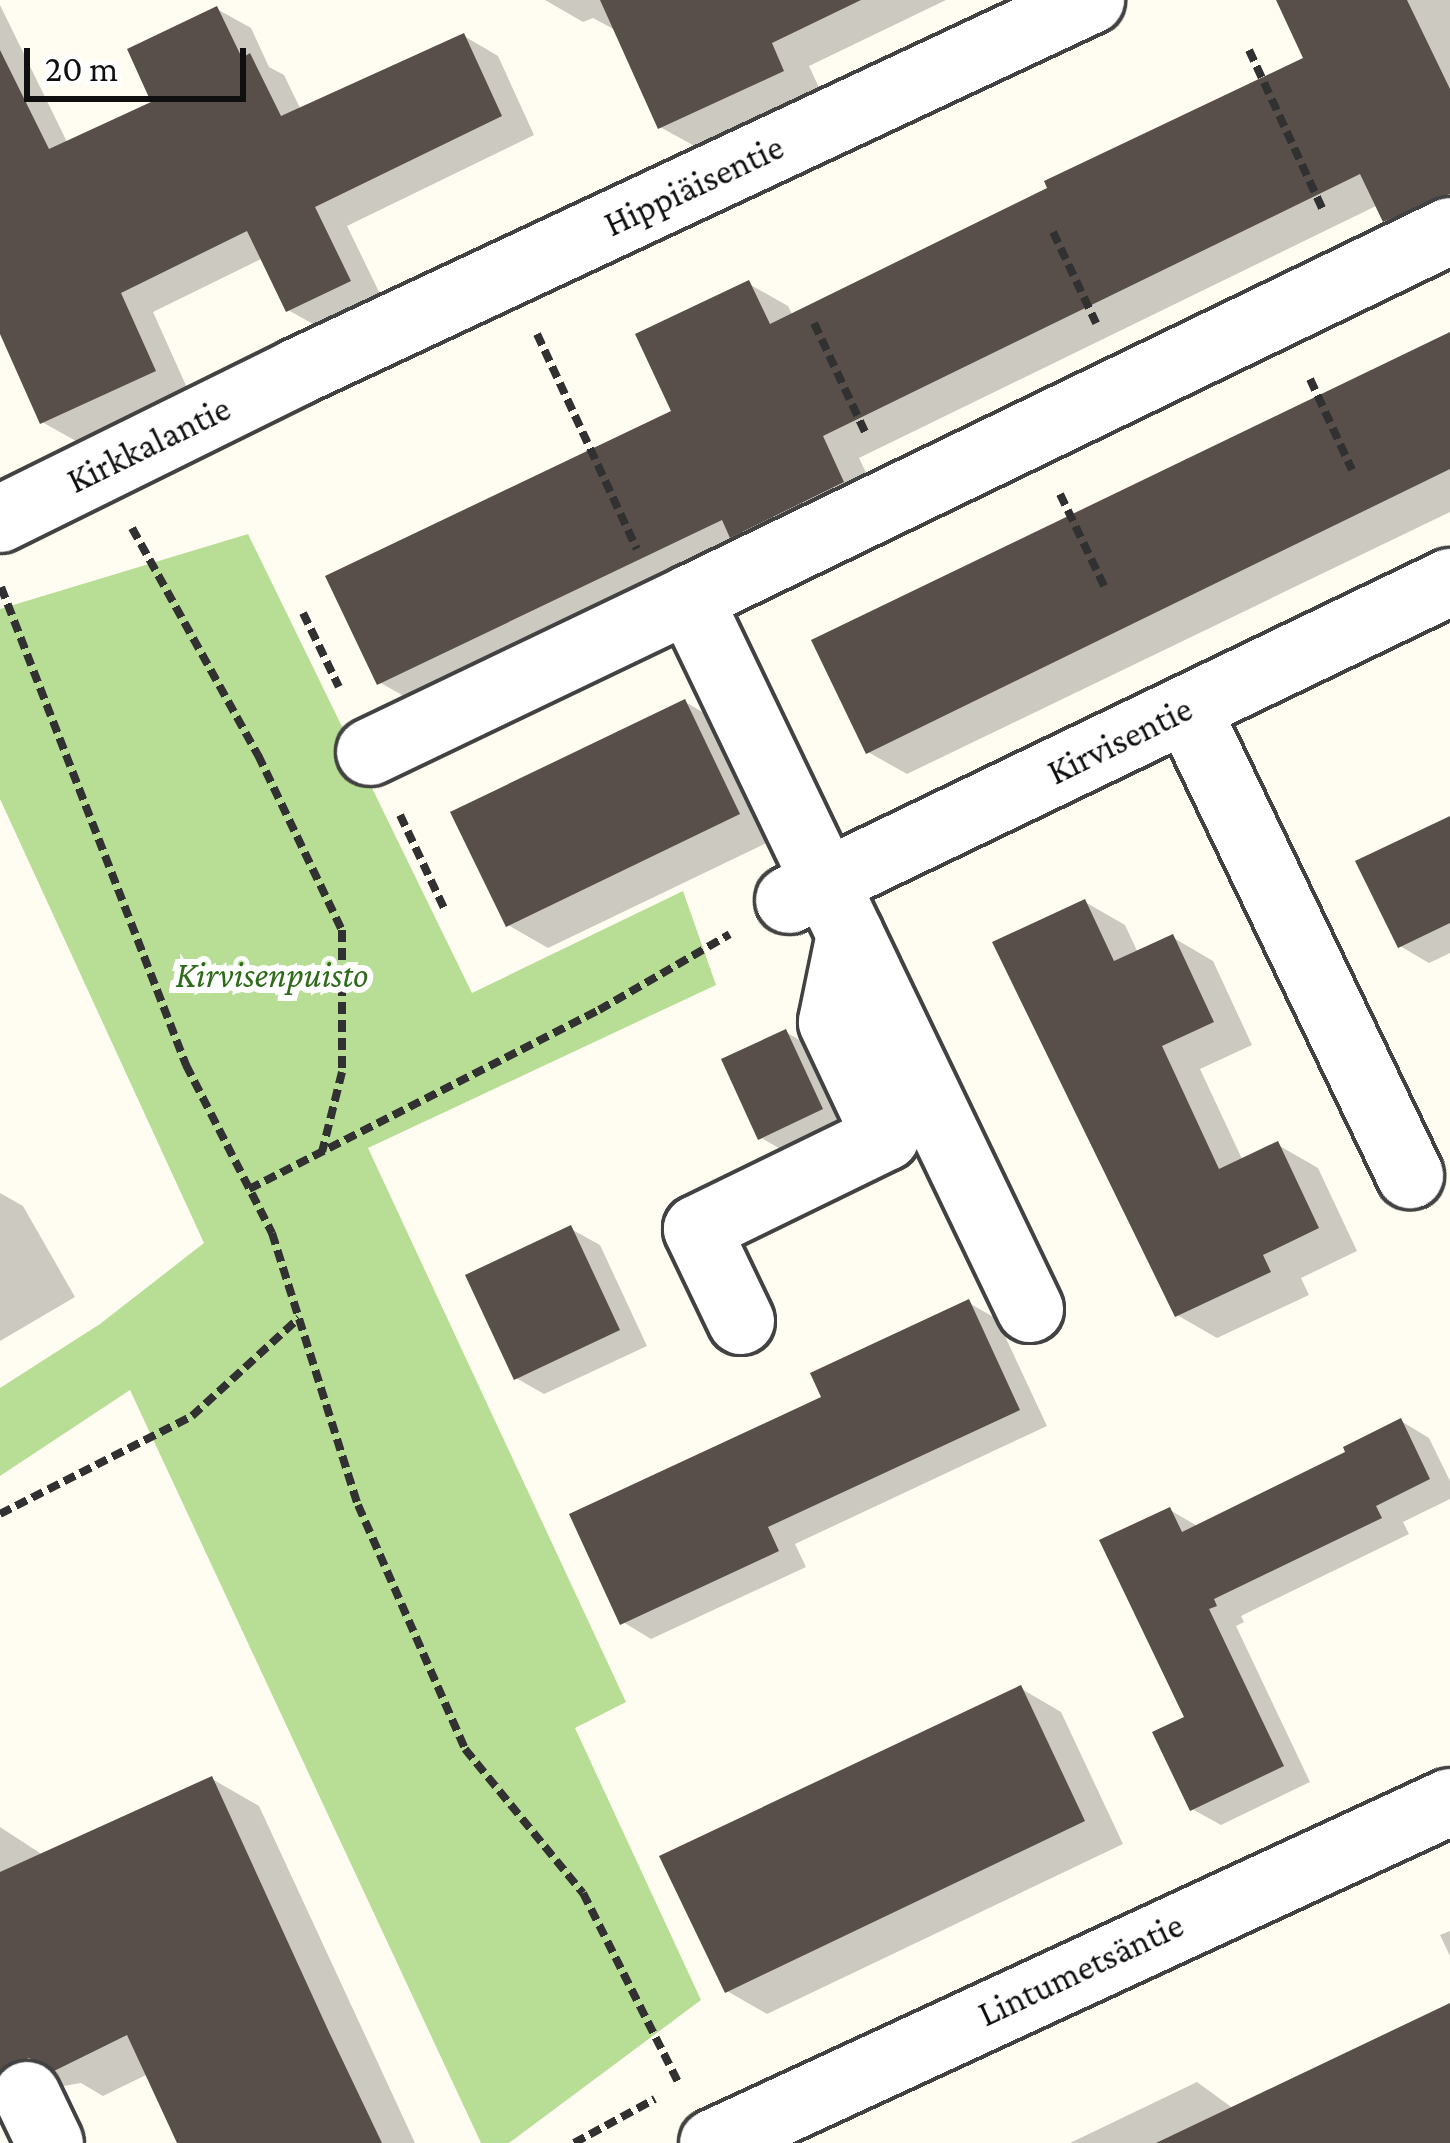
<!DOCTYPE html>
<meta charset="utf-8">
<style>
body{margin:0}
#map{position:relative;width:1450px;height:2143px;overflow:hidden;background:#fffcf1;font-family:"Crimson Pro",serif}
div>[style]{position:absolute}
.forest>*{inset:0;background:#b8de96}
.shadow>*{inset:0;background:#0003}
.building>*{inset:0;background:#584f4a}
.path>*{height:8px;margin-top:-4px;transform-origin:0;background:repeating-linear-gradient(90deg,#313131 0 12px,transparent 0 18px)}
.roads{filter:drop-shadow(3px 0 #424242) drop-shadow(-3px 0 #424242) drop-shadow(0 3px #424242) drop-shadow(0 -3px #424242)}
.minor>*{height:66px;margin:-33px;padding:0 33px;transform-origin:33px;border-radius:33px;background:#fff}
span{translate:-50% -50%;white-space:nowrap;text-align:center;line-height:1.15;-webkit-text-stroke:12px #fff;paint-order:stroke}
.street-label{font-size:36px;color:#0f0f0f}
.park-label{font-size:36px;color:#2e6b1b;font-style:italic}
.scale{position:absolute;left:24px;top:48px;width:222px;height:54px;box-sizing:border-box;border:6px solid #0f0f0f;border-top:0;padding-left:15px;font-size:36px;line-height:42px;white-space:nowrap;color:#0f0f0f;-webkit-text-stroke:9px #fff;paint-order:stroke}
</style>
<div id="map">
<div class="forest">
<div style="clip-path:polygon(248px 534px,472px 993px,683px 891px,716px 985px,368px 1148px,626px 1702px,575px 1728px,701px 2000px,509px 2143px,481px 2143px,130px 1390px,0 1476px,0 1388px,100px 1324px,204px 1243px,0 799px,0 609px)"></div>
</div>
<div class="shadow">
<div style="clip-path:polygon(545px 0,946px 0,809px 66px,822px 94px,700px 149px,660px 127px,617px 31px,593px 18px,583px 22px)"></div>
<div style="clip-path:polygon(1309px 0,1450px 0,1450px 229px,1424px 242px,1385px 220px,1378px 205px,859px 458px,881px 504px,418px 704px,379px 682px,675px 412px,749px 284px,788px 306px,793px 316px,1307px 59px)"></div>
<div style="clip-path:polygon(0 5px,68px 144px,155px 103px,217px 9px,251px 28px,269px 67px,284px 75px,301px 110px,464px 36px,498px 56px,534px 135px,347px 226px,383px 300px,322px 329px,288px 310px,263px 258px,153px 312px,188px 390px,76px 441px,42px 422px,0 327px)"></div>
<div style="clip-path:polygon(1450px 334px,1450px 512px,907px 774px,868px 752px)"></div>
<div style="clip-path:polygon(685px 702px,725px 725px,779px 837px,548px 948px,508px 925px)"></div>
<div style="clip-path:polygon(1450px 819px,1450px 953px,1429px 963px,1400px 946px)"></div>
<div style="clip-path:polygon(1085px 902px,1125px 925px,1138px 953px,1172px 937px,1213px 961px,1252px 1045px,1200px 1069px,1243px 1161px,1278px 1145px,1318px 1168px,1357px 1251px,1301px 1278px,1309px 1295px,1217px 1338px,1177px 1315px)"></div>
<div style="clip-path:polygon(786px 1032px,814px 1049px,850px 1125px,789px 1154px,760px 1137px)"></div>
<div style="clip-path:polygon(0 1193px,23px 1206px,75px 1297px,0 1341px)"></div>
<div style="clip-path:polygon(571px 1229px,600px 1245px,647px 1346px,544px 1394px,516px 1378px)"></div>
<div style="clip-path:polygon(969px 1303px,997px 1319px,1047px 1426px,795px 1544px,806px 1567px,651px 1639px,623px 1622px,825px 1398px)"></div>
<div style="clip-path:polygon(1401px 1421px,1429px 1438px,1450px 1481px,1450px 1499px,1403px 1522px,1409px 1534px,1241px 1616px,1244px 1622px,1236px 1626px,1310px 1782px,1221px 1825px,1192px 1809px,1170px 1510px,1199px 1527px,1349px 1454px)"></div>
<div style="clip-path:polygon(1020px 1688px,1061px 1712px,1123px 1844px,767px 2014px,727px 1991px)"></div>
<div style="clip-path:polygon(212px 1779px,259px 1806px,415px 2143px,180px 2143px,148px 2074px,103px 2096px,81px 2083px,58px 2087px,0 2113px,0 1827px,43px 1855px)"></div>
<div style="clip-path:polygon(1450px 1931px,1450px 1956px,1440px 1935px)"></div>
<div style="clip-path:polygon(1450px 2007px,1450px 2143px,1070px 2143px,1197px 2082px,1234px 2109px)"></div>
</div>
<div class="building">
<div style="clip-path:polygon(600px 0,861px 0,772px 43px,784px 71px,658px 129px)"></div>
<div style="clip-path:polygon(1276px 0,1407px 0,1450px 89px,1450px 194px,1383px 222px,1360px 174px,823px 436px,844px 482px,730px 538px,722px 520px,377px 685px,325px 576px,671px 411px,635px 334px,749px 280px,770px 324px,1047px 188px,1044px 181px,1303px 58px)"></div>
<div style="clip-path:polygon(217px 6px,242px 58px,250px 53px,281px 116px,464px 33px,502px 116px,315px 207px,351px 281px,286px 312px,247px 231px,121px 293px,156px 371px,40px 424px,0 334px,0 50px,49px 149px,151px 102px,127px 49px)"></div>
<div style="clip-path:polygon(1450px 332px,1450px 469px,866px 754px,811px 640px)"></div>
<div style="clip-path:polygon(685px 699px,740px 814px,506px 927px,450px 812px)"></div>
<div style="clip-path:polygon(1450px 816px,1450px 923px,1398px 948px,1355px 861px)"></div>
<div style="clip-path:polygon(1085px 899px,1114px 961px,1173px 934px,1214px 1022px,1162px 1046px,1219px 1169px,1278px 1141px,1319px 1228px,1263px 1255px,1271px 1272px,1175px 1317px,992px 942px)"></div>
<div style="clip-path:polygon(786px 1029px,823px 1109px,758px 1140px,721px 1059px)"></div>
<div style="clip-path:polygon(571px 1225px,620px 1330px,514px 1380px,465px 1275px)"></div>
<div style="clip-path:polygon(969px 1299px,1020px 1410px,768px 1527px,779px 1551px,620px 1625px,569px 1514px,821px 1397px,810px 1373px)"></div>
<div style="clip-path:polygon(1401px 1418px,1430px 1479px,1376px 1506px,1382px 1518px,1214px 1599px,1217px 1606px,1209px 1609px,1284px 1766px,1190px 1811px,1152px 1732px,1184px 1717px,1099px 1540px,1170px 1507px,1182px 1532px,1345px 1452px,1343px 1447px)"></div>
<div style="clip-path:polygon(1021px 1685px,1085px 1821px,725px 1993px,659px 1856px)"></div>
<div style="clip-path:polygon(212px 1776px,329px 2032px,382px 2143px,177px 2143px,127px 2035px,54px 2071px,29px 2058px,0 2070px,0 1872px)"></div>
<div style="clip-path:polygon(1450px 2003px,1450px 2143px,1156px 2143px)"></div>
</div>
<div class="path">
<div style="left:1249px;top:50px;width:179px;rotate:65.2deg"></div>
<div style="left:1053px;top:232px;width:101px;rotate:64.7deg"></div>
<div style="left:814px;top:323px;width:125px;rotate:64.9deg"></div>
<div style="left:537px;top:334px;width:237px;rotate:65.1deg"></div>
<div style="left:1310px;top:379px;width:100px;rotate:65.2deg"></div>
<div style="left:1060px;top:494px;width:106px;rotate:64.4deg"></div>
<div style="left:132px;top:528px;width:260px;rotate:61deg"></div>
<div style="left:258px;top:755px;width:194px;rotate:64.4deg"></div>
<div style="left:342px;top:930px;width:142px;rotate:90deg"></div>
<div style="left:342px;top:1072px;width:82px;rotate:104deg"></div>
<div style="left:1px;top:587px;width:513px;rotate:68.84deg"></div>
<div style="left:186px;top:1065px;width:189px;rotate:62.9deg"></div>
<div style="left:272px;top:1233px;width:285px;rotate:72.5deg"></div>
<div style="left:358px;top:1505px;width:266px;rotate:66.3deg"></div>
<div style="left:465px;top:1749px;width:186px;rotate:50.7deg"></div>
<div style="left:583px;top:1893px;width:214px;rotate:63.3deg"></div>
<div style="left:303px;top:613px;width:82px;rotate:64.1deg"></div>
<div style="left:400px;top:815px;width:103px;rotate:64.7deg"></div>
<div style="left:249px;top:1189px;width:393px;rotate:-27.1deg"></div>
<div style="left:599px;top:1010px;width:151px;rotate:-30.1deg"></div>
<div style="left:0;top:1514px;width:216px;rotate:-27deg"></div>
<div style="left:192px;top:1416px;width:145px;rotate:-42.5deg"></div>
<div style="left:574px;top:2143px;width:92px;rotate:-28.5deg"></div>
</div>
<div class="roads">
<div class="minor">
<div style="left:0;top:519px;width:331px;rotate:-26.3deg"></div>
<div style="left:297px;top:372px;width:877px;rotate:-25.1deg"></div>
<div style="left:1187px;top:709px;width:517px;rotate:64.43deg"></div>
<div style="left:370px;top:752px;width:354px;rotate:-25.6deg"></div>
<div style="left:789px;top:900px;width:734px;rotate:-25.69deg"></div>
<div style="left:1030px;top:1309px;width:788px;rotate:-115.65deg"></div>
<div style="left:689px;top:599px;width:845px;rotate:-25.81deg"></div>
<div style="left:741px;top:1321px;width:102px;rotate:-115.6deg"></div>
<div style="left:697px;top:1229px;width:210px;rotate:-26deg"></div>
<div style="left:886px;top:1137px;width:127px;rotate:-115.2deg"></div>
<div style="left:832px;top:1022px;width:90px;rotate:-78.4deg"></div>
<div style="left:27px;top:2095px;width:53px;rotate:64.4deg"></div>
<div style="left:713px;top:2143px;width:812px;rotate:-24.83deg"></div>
</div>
</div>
<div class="street-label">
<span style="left:694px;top:186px;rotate:-25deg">Hippiäisentie</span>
<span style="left:149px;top:445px;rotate:-26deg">Kirkkalantie</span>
<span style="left:1120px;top:741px;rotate:-26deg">Kirvisentie</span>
<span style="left:1081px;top:1970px;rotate:-25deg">Lintumetsäntie</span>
</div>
<div class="park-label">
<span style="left:272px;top:976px">Kirvisenpuisto</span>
</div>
<div class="scale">20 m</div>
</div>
